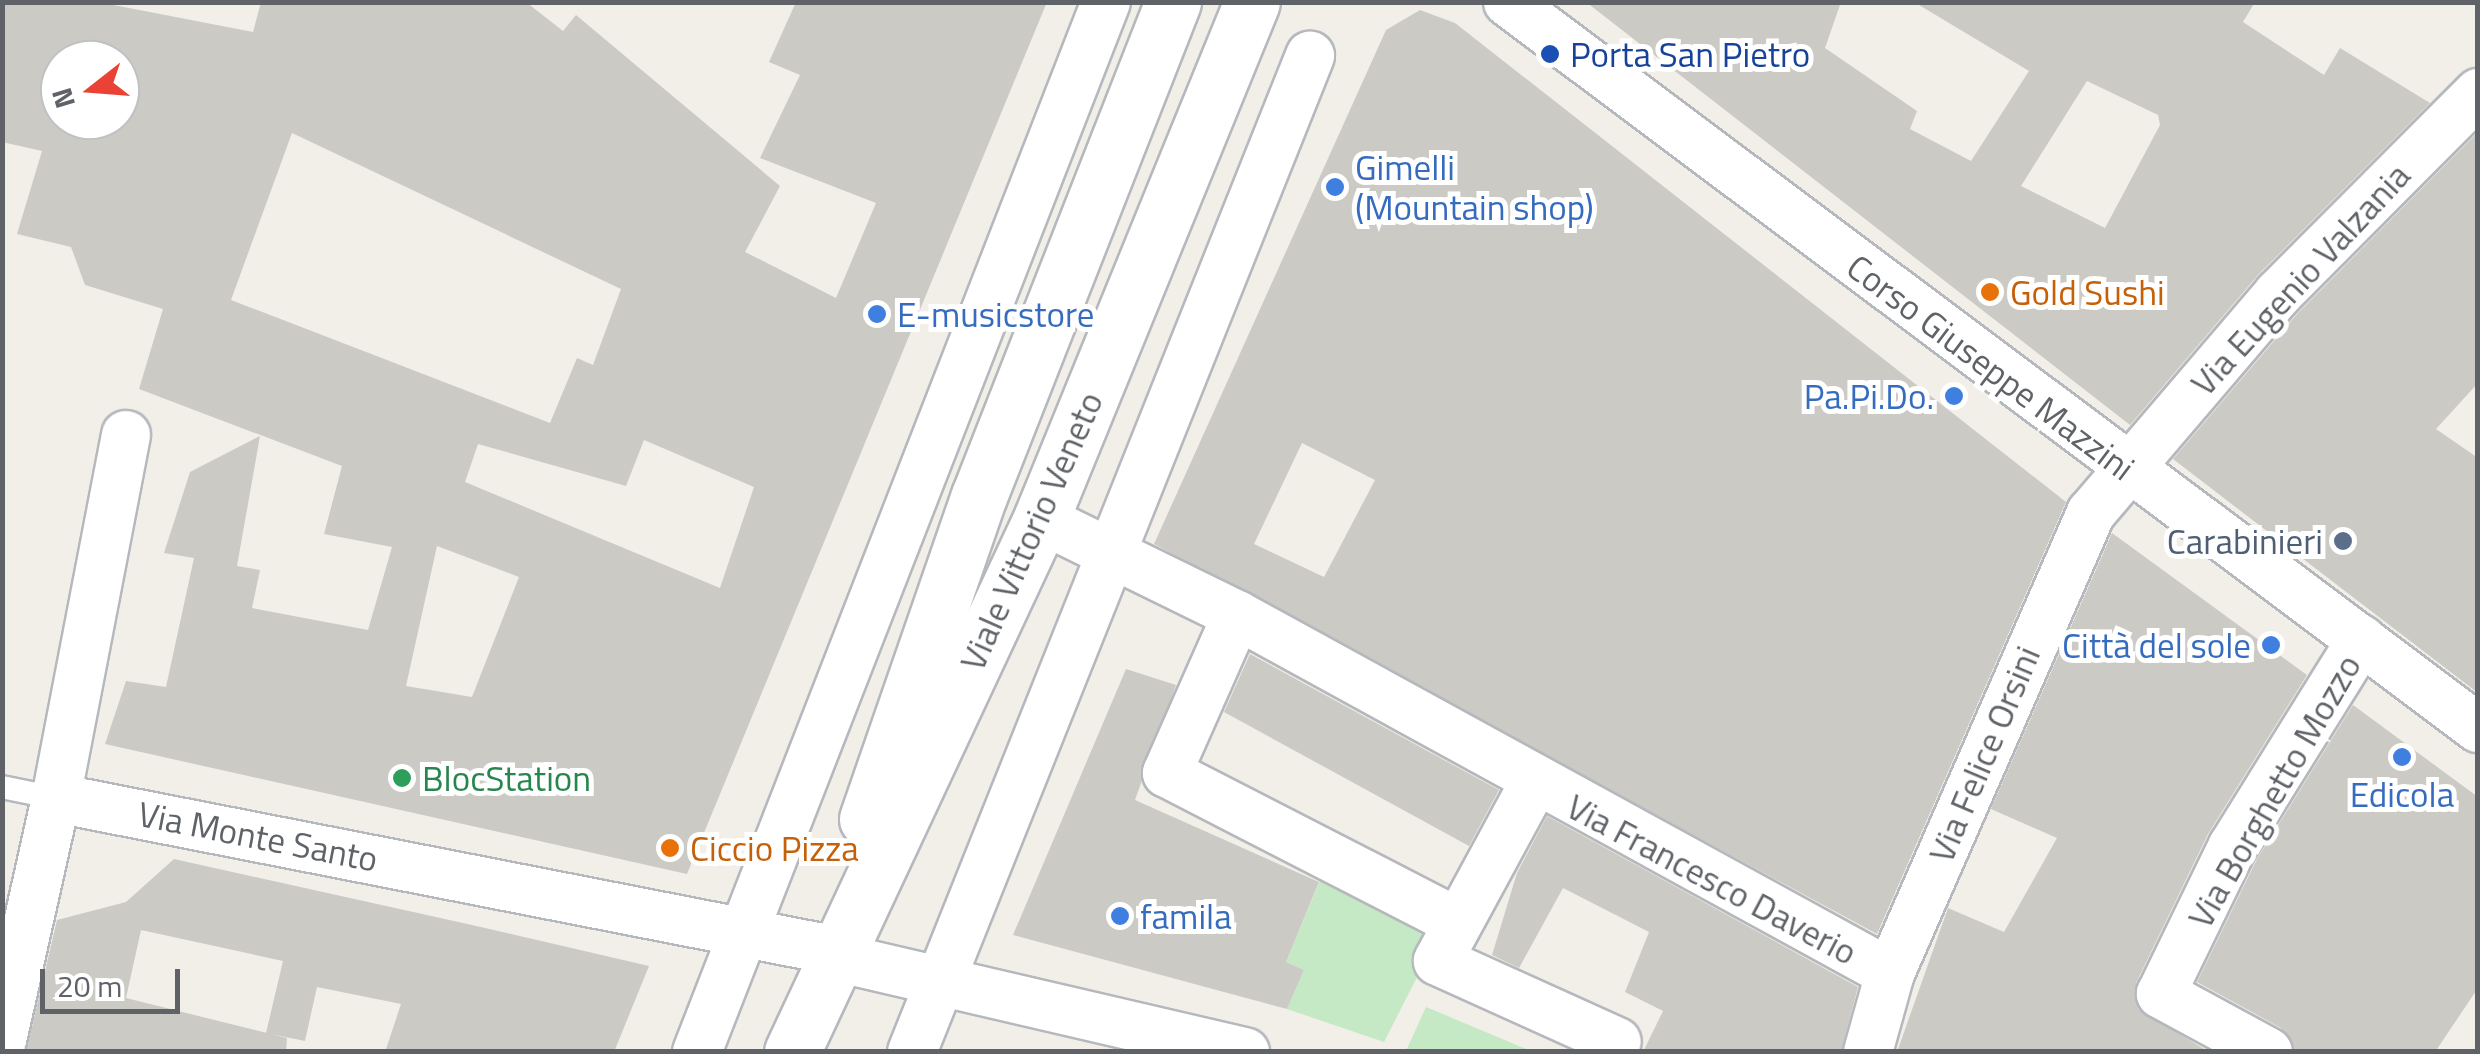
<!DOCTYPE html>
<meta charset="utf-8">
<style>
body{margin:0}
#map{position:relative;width:2480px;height:1054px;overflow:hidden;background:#f1efe8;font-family:"Titillium Web",sans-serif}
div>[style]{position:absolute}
.green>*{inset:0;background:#c5e8c5}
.building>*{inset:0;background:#cccac5}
.roads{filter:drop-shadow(2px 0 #b5b8bc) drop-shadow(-2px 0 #b5b8bc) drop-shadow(0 2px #b5b8bc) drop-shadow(0 -2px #b5b8bc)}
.lane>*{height:22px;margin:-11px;padding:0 11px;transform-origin:11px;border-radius:11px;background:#fff}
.street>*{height:48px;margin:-24px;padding:0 24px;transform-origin:24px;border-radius:24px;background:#fff}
.secondary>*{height:55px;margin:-27.5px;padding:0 27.5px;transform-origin:27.5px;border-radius:27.5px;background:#fff}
.dots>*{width:28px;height:28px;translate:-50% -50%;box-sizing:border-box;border:5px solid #fff;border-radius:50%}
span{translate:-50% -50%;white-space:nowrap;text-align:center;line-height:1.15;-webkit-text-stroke:10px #fff;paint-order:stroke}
.transit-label{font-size:35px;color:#164399}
.left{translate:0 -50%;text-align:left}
.shop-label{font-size:35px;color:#366cbe}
.right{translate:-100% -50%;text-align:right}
.street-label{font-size:35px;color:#5f6368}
.food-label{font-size:35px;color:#c56008}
.service-label{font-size:35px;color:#4e5e75}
.leisure-label{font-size:35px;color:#27864d}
.frame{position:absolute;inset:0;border:5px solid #5f6368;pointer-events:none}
.north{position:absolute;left:40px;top:40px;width:100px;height:100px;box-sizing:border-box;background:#fff;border:2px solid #bfc1c3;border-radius:50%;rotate:253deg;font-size:28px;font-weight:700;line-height:40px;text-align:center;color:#5f6368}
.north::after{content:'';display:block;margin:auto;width:35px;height:45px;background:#ea4335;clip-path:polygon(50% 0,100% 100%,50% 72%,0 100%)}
.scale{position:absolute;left:40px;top:969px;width:140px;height:45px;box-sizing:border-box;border:5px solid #5f6368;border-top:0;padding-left:12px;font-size:30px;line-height:35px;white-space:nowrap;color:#5f6368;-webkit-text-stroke:8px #fff;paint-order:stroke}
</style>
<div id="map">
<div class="green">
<div style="clip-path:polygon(1322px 876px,1441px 930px,1384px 1042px,1287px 1009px,1304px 970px,1286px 962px)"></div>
<div style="clip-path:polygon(1426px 1007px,1531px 1051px,1406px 1051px)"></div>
</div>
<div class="building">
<div style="clip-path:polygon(evenodd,2px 2px,98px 2px,253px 32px,261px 2px,526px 2px,563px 31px,576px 15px,780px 186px,745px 252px,836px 298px,876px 203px,760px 158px,800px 75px,769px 62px,796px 2px,1047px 2px,687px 874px,105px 744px,126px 681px,166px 687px,194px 558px,164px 553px,190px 472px,260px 436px,237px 566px,260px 570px,252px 608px,368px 630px,392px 547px,324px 534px,342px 466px,139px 389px,163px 309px,85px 285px,71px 247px,17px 234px,42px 151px,2px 142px,2px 2px,60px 60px,120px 60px,120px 120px,60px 120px,60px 60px,2px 2px,292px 133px,621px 289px,593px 365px,577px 358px,550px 423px,231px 300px,292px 133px,2px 2px,644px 440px,754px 487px,720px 588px,465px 482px,478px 444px,626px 486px,644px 440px,2px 2px,437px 546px,519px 577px,472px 697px,406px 686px,437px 546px)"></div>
<div style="clip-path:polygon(evenodd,1586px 2px,1841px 2px,1825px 48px,1917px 111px,1910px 129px,1971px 161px,2029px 71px,1914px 2px,2255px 2px,2243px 22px,2324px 75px,2340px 48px,2430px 103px,2258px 275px,2130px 425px,1586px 2px,2087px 81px,2158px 115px,2160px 125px,2105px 228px,2021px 186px,2087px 81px)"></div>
<div style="clip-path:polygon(evenodd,1420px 10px,1455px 23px,2066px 502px,1877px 934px,1154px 544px,1386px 30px,1420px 10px,1302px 443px,1375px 480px,1324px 577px,1254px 544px,1302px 443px)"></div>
<div style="clip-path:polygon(2478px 132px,2478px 383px,2436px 429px,2478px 458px,2478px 693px,2173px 459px,2298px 313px)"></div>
<div style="clip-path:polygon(2112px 533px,2307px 675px,2208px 834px,2136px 983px,2138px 1009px,2209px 1052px,1897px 1052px,1948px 908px,2004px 932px,2057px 838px,1991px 809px)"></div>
<div style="clip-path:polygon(1250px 654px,1499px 790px,1469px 846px,1224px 712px)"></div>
<div style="clip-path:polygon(1126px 669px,1176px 685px,1135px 800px,1319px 882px,1286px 962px,1304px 970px,1287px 1009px,1013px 935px)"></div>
<div style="clip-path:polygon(2353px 705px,2478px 797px,2478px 988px,2435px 1052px,2295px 1052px,2281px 1028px,2197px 982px,2257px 859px)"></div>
<div style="clip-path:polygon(1547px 816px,1858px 987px,1841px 1052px,1643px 1052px,1663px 1011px,1625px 992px,1649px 932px,1563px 888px,1519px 968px,1492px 955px,1517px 873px)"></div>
<div style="clip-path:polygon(174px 859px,472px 925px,649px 966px,614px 1052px,385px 1052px,401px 1004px,317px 987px,305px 1041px,266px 1033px,283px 961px,141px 930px,126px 998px,287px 1038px,286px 1052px,26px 1052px,57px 920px,126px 902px)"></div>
</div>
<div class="roads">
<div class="lane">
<div style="left:2px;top:787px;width:55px;rotate:11.5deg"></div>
</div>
<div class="street">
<div style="left:1508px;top:2px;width:1212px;rotate:36.81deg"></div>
<div style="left:126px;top:435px;width:370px;rotate:100.9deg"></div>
<div style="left:56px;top:798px;width:781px;rotate:11.08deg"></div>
<div style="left:1041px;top:519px;width:218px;rotate:26.1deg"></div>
<div style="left:1237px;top:615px;width:745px;rotate:28.73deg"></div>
<div style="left:1237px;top:615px;width:173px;rotate:113.9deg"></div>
<div style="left:1167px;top:773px;width:326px;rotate:27.2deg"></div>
<div style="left:1533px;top:785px;width:200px;rotate:118.4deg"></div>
<div style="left:1438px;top:961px;width:196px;rotate:24.3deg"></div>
<div style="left:836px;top:957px;width:420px;rotate:13.1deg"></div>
<div style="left:2px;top:1040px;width:248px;rotate:-77.4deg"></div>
<div style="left:697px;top:1052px;width:1127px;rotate:-68.72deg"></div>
<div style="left:912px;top:1052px;width:1073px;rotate:-68.22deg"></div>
<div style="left:1868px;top:1052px;width:82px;rotate:-74.4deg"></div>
<div style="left:1890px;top:973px;width:502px;rotate:-66.4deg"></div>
<div style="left:2091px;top:513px;width:288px;rotate:-49.5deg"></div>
<div style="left:2278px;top:294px;width:284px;rotate:-45.1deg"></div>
<div style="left:2268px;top:1052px;width:122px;rotate:-151.5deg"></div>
<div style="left:2161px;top:994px;width:165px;rotate:-64.1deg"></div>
<div style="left:2233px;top:846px;width:243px;rotate:-58.1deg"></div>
</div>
<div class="secondary">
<div style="left:867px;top:819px;width:342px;rotate:-70.9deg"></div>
<div style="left:979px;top:496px;width:531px;rotate:-68.56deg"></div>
<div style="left:792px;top:1052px;width:588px;rotate:-64.96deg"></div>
<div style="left:1041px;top:519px;width:558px;rotate:-67.8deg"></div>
</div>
</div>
<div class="dots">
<div style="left:1550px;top:54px;background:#1a4fb4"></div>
<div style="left:1335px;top:187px;background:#3f7fe0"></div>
<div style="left:1990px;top:292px;background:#e8710a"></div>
<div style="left:877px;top:314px;background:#3f7fe0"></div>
<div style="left:1954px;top:396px;background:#3f7fe0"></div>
<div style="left:2343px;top:541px;background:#5c6f8a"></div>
<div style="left:2271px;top:645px;background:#3f7fe0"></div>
<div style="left:2402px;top:757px;background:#3f7fe0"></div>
<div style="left:402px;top:778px;background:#2e9e5b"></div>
<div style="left:670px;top:848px;background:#e8710a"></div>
<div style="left:1120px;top:916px;background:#3f7fe0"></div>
</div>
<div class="transit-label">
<span class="left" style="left:1570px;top:54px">Porta San Pietro</span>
</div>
<div class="shop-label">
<span class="left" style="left:1355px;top:187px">Gimelli<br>(Mountain shop)</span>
<span class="left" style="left:897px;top:314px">E-musicstore</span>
<span class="right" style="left:1934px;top:396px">Pa.Pi.Do.</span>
<span class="right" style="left:2251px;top:645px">Città del sole</span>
<span style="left:2402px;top:794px">Edicola</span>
<span class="left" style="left:1140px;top:916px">famila</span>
</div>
<div class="street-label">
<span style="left:2300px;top:279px;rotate:-47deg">Via Eugenio Valzania</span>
<span style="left:1991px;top:367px;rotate:37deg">Corso Giuseppe Mazzini</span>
<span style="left:1031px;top:531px;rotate:-66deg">Viale Vittorio Veneto</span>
<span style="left:1984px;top:754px;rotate:-67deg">Via Felice Orsini</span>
<span style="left:2274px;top:791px;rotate:-60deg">Via Borghetto Mozzo</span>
<span style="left:258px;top:836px;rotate:11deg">Via Monte Santo</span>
<span style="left:1712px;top:879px;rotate:28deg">Via Francesco Daverio</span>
</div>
<div class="food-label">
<span class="left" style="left:2010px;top:292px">Gold Sushi</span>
<span class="left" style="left:690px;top:848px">Ciccio Pizza</span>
</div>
<div class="service-label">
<span class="right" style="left:2323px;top:541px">Carabinieri</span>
</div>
<div class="leisure-label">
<span class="left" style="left:422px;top:778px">BlocStation</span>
</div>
<div class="frame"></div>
<div class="north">N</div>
<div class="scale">20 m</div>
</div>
